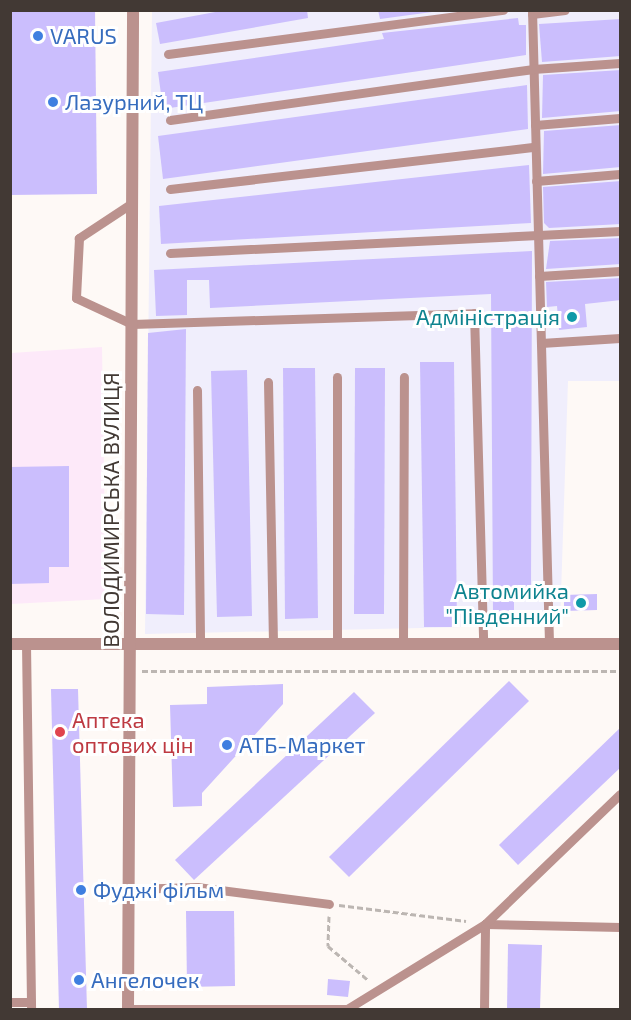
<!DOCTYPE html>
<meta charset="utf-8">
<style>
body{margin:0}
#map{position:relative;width:631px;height:1020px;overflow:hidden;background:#fef9f6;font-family:"Exo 2",sans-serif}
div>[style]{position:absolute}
.commercial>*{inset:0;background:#fde9f9}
.industrial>*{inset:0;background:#f0eefc}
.building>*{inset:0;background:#cbbefd}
.path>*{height:3px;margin-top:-1.5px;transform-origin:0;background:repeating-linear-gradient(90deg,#bcb6b2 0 6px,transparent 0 9px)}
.lane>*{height:9px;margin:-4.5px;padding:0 4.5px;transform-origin:4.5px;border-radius:4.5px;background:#bb928e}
.street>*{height:12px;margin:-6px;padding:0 6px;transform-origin:6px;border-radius:6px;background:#bb928e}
.dots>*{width:16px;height:16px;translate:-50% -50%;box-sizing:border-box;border:3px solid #fff;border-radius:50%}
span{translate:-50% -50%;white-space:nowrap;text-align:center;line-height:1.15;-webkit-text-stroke:6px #fff;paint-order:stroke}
.shop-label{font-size:22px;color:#366cbe}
.left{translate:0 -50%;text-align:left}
.culture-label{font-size:22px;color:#0d838f}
.right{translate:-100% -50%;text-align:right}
.street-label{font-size:22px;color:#423934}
.health-label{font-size:22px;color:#be3a42}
.frame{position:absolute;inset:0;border:12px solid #423934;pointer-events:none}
</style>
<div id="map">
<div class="commercial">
<div style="clip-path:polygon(102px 347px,106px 599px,11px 604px,11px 353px)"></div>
</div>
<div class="industrial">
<div style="clip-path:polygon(152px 11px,620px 11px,620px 381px,568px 381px,560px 625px,145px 634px)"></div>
</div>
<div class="building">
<div style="clip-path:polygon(10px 10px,95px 10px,97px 194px,10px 195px)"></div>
<div style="clip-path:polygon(226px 10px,307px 10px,308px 18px,160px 44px,156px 23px)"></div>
<div style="clip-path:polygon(378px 10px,447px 10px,380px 19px)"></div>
<div style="clip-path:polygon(518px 18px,519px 25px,526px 25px,526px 55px,163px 109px,158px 72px,384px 39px,382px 33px)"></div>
<div style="clip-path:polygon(621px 19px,621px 56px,542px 62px,539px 24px)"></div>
<div style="clip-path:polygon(621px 70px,621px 111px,542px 118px,543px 75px)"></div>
<div style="clip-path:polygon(527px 85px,528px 129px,163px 179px,158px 136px)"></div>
<div style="clip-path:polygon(621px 125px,621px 167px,543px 174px,544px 131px)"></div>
<div style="clip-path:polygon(529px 165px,531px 223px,161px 244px,159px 206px)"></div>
<div style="clip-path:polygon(621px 181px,621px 224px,549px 228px,544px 223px,543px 187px)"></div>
<div style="clip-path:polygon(621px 238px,621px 264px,546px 269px,550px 241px)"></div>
<div style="clip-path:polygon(532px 251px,531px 594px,514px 594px,514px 614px,493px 614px,491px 294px,210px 308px,209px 280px,187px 280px,187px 315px,156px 316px,154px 270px)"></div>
<div style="clip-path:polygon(621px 278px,621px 300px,585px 304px,587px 327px,559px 330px,557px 306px,547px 307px,546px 282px)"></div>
<div style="clip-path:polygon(186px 329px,184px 615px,146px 614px,148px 333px)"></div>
<div style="clip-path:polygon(420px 362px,454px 362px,457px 627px,424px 627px)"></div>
<div style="clip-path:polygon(283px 368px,315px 368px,318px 618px,285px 619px)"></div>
<div style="clip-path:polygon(355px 368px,385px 368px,384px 614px,354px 614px)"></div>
<div style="clip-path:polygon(247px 370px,252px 616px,217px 617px,211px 371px)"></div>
<div style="clip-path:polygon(69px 466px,69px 567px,49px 567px,49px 583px,10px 584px,10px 467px)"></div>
<div style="clip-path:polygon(597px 594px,597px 610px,564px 611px,564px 595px)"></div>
<div style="clip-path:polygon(509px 681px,529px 701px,349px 877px,329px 857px)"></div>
<div style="clip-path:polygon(283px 684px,283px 704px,202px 793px,202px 806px,173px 807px,170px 705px,207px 704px,207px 687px)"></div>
<div style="clip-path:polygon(51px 689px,78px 689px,87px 1010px,59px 1010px)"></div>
<div style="clip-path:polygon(354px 692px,375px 713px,194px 880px,175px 860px)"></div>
<div style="clip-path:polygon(621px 727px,621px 767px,518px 865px,499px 845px)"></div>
<div style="clip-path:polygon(186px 911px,234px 911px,235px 986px,187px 987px)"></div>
<div style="clip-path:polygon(508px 944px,542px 945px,540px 1010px,507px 1010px)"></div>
<div style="clip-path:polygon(328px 979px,350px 981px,348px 997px,327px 995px)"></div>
</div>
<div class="path">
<div style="left:142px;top:671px;width:478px"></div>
<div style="left:339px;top:905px;width:128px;rotate:7.2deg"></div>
<div style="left:329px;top:916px;width:30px;rotate:92deg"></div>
<div style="left:328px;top:946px;width:52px;rotate:40.4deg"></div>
</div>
<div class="lane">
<div style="left:532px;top:10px;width:634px;rotate:88.46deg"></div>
<div style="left:532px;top:14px;width:33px;rotate:-7deg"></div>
<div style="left:168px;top:54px;width:338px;rotate:-7.5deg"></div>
<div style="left:170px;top:120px;width:367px;rotate:-8deg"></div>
<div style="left:533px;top:69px;width:87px;rotate:-3.9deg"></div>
<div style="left:535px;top:125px;width:85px;rotate:-4.7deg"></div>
<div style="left:536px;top:181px;width:84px;rotate:-4.8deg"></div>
<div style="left:170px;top:189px;width:367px;rotate:-6.6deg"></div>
<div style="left:132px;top:203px;width:64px;rotate:146.6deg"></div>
<div style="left:79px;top:238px;width:60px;rotate:92.9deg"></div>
<div style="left:76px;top:298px;width:62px;rotate:24.9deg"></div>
<div style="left:132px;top:324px;width:342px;rotate:-1.8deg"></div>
<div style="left:474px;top:313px;width:330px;rotate:88.4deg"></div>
<div style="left:170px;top:253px;width:451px;rotate:-2.8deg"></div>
<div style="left:539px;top:276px;width:81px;rotate:-3.5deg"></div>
<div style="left:541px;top:343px;width:79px;rotate:-3.6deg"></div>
<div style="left:268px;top:382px;width:262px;rotate:88.9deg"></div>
<div style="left:197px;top:390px;width:254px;rotate:89.3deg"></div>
<div style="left:26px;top:644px;width:366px;rotate:89.2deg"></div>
<div style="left:337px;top:644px;width:267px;rotate:-90deg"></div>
<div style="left:403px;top:644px;width:267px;rotate:-89.8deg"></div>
<div style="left:130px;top:889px;width:67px;rotate:-1.7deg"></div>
<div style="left:197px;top:887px;width:133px;rotate:7.3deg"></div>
<div style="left:10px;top:1002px;width:21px"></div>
<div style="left:128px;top:1009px;width:219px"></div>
<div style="left:347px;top:1009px;width:162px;rotate:-31.6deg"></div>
<div style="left:485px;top:924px;width:135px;rotate:1.3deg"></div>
<div style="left:484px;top:1010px;width:86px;rotate:-89.3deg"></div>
<div style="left:485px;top:924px;width:187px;rotate:-43.9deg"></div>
</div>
<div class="street">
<div style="left:10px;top:644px;width:610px"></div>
<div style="left:128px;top:1010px;width:1000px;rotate:-89.71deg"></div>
</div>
<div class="dots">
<div style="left:38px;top:36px;background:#3f7fe0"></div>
<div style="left:53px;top:102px;background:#3f7fe0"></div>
<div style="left:572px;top:317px;background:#0f9aa8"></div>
<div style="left:581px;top:603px;background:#0f9aa8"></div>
<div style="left:60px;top:732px;background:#e0444e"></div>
<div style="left:227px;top:745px;background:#3f7fe0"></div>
<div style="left:81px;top:890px;background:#3f7fe0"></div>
<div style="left:79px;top:980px;background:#3f7fe0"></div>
</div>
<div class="shop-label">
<span class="left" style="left:50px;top:36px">VARUS</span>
<span class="left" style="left:65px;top:102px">Лазурний, ТЦ</span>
<span class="left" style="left:239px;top:745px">АТБ-Маркет</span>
<span class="left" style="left:93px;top:890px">Фуджі фільм</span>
<span class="left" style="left:91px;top:980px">Ангелочек</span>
</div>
<div class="culture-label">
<span class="right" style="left:560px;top:317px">Адміністрація</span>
<span class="right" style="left:569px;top:603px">Автомийка<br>"Південний"</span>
</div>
<div class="street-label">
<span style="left:111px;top:510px;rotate:-90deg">ВОЛОДИМИРСЬКА ВУЛИЦЯ</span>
</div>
<div class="health-label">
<span class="left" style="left:72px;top:732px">Аптека<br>оптових цін</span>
</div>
<div class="frame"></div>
</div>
